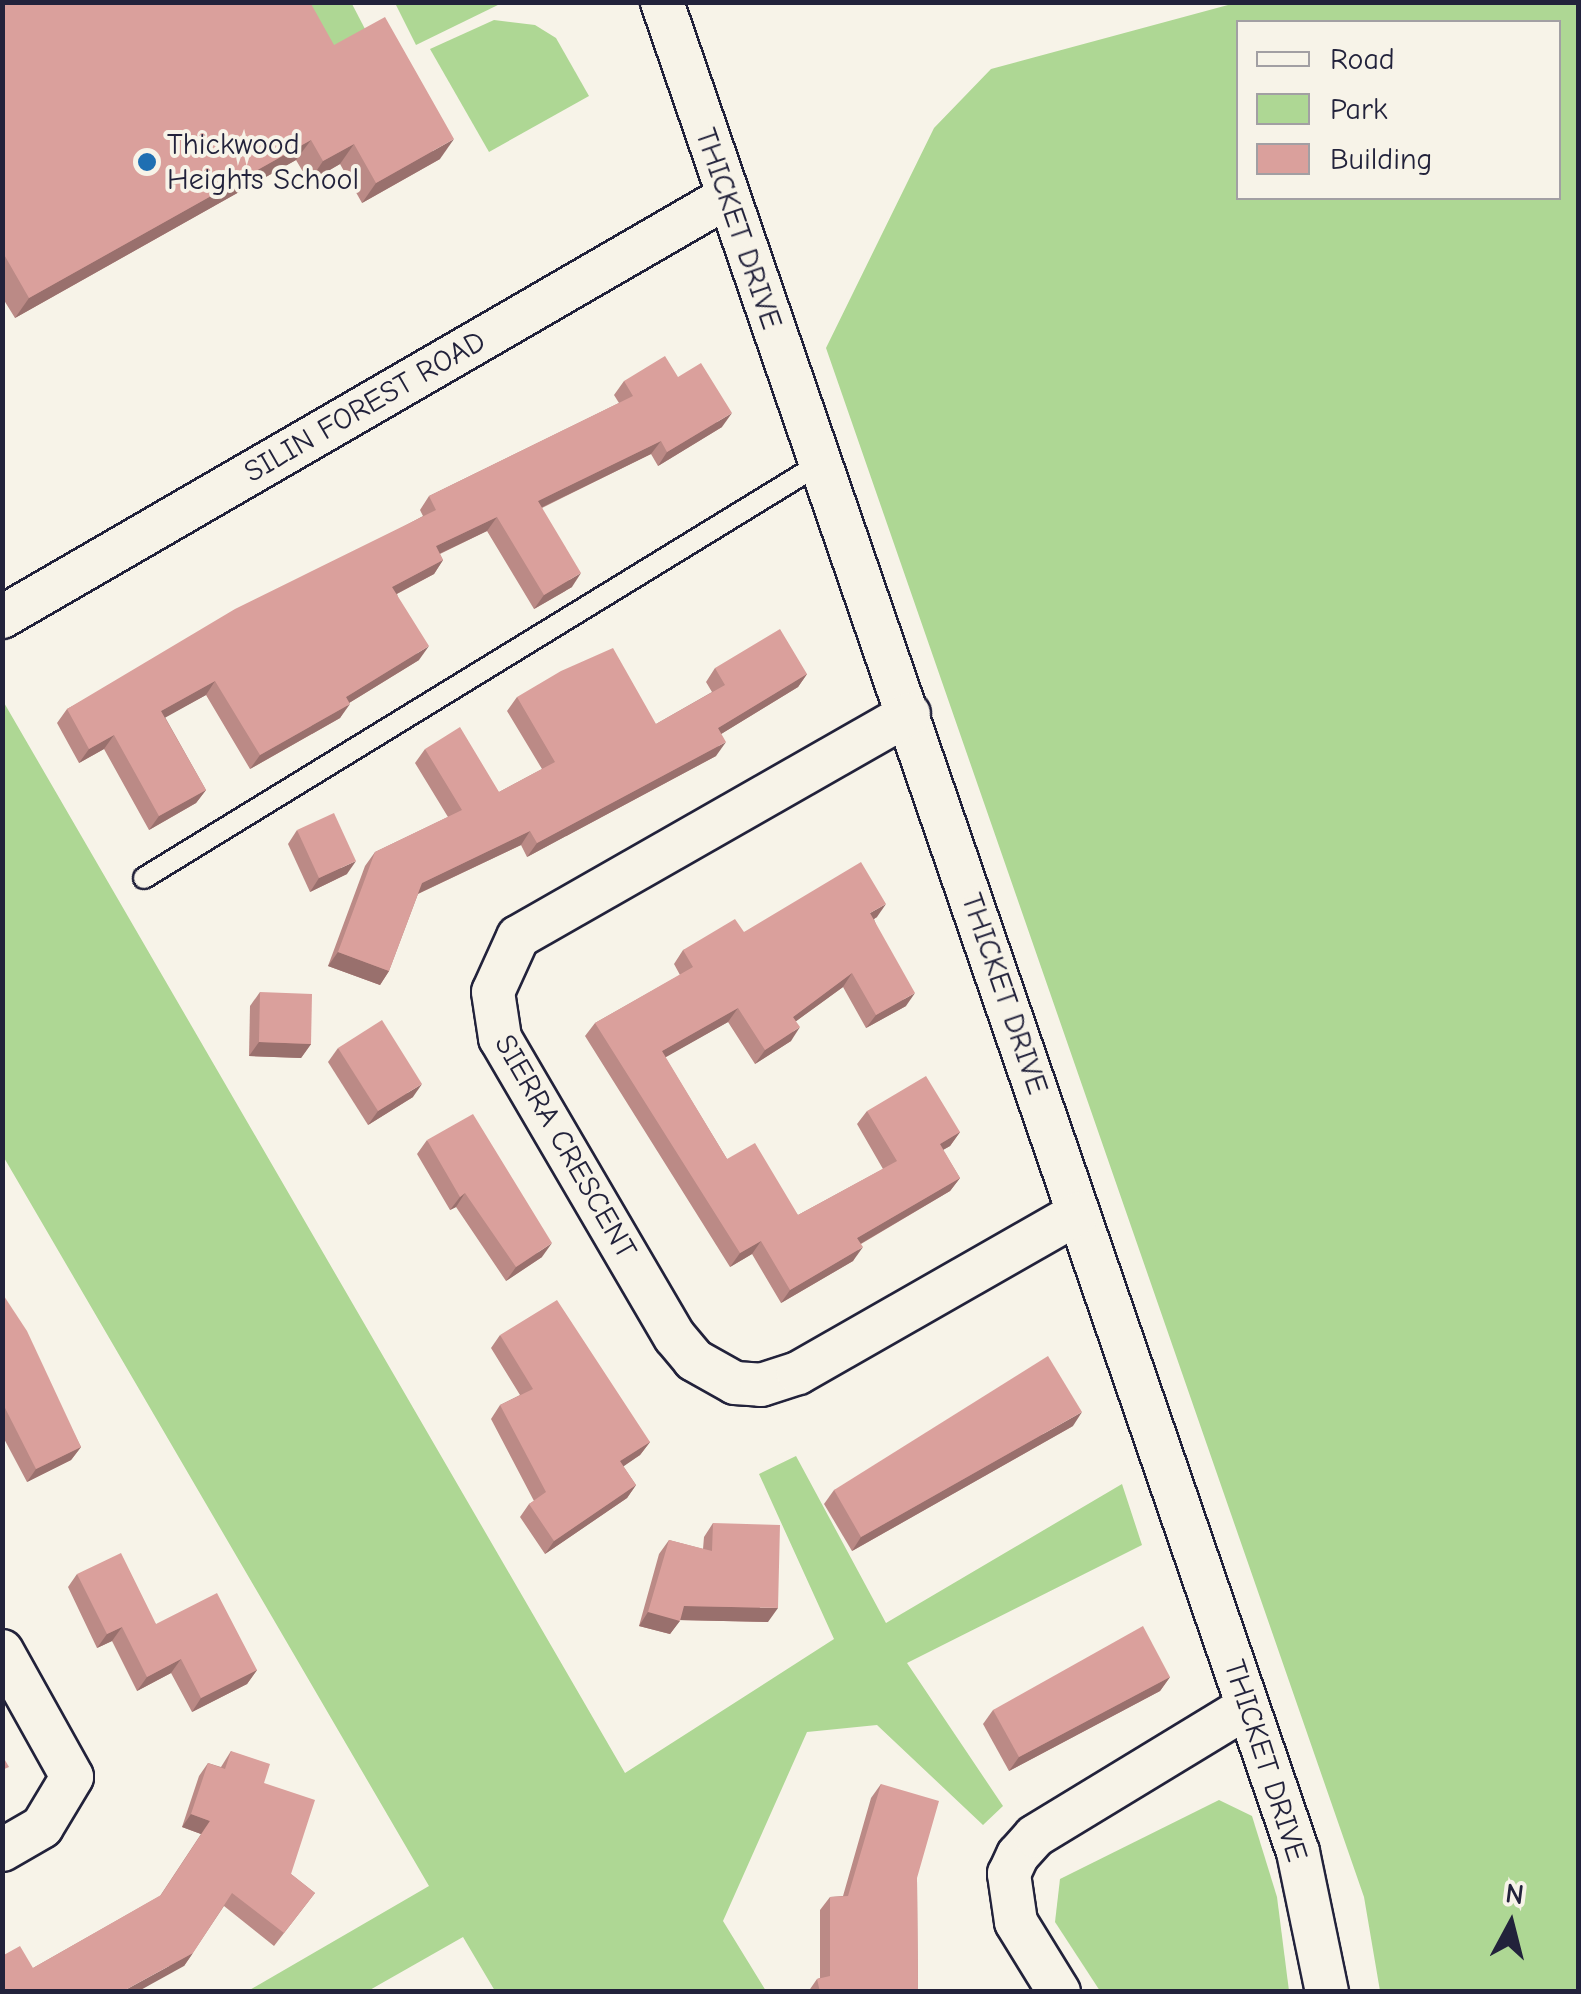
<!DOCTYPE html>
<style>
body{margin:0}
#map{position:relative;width:1581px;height:1994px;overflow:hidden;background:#f7f3e8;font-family:"Comic Neue",sans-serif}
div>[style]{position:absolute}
.green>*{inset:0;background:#aed794}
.roads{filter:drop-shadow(2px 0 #22223b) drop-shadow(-2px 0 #22223b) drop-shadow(0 2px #22223b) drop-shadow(0 -2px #22223b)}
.service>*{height:20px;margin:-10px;padding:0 10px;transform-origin:10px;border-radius:10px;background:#f7f3e8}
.minor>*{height:42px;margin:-21px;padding:0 21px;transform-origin:21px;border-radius:21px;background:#f7f3e8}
.wall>*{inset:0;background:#bb8a86}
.shaded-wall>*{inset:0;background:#99706d}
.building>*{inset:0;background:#daa09c}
.dots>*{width:28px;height:28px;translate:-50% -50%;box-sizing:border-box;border:5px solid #f7f3e8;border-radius:50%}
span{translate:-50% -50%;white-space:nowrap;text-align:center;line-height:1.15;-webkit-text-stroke:8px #f7f3e8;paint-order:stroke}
.poi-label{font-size:30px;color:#22223b}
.left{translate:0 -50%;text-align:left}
.street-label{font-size:30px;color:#22223b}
.frame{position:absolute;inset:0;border:5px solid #22223b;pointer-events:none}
.legend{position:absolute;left:1236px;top:20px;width:325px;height:180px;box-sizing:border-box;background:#f7f3e8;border:2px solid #a29fa3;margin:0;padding:12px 18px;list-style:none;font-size:30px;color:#22223b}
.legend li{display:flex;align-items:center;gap:20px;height:50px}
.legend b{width:50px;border:2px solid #a29fa3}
.north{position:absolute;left:1461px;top:1874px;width:100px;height:100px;-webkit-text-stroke:8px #f7f3e8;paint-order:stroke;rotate:7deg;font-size:28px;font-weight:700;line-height:40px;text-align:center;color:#22223b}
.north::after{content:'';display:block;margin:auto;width:35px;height:45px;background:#22223b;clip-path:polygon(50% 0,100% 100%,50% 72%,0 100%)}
</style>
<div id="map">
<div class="green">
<div style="clip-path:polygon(351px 2px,365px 29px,301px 64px,295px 3px)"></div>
<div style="clip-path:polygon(395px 3px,502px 3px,416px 45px)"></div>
<div style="clip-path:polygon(evenodd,1578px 3px,1578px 1991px,1380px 1991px,1364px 1897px,826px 348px,934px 128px,991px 69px,1228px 5px,1578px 3px,1558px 22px,1558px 198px,1238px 198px,1238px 22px,1558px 22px)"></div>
<div style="clip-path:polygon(494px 20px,535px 25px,556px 38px,589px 96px,489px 152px,430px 49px)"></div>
<div style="clip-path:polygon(3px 701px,625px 1773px,834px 1639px,759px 1474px,796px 1456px,886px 1623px,1122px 1484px,1142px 1545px,907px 1663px,1003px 1806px,983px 1825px,877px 1725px,807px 1732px,723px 1921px,766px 1991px,495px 1991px,463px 1937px,368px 1991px,248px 1991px,429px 1886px,3px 1156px)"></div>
<div style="clip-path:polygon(1219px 1800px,1252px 1816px,1277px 1897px,1289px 1991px,1100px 1991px,1055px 1922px,1060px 1879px)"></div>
</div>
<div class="roads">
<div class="service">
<div style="left:144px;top:878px;width:794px;rotate:-31.51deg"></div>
</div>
<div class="minor">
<div style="left:662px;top:2px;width:1956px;rotate:71.03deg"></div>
<div style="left:1298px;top:1852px;width:143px;rotate:78.3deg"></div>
<div style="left:2px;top:617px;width:838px;rotate:-30.08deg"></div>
<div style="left:909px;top:714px;width:450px;rotate:150.3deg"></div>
<div style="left:518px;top:937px;width:60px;rotate:114.4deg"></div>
<div style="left:493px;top:992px;width:47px;rotate:81.3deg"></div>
<div style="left:500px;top:1038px;width:346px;rotate:59.7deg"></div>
<div style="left:675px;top:1337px;width:30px;rotate:50deg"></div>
<div style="left:694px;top:1360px;width:47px;rotate:29.3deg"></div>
<div style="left:735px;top:1383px;width:26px;rotate:4deg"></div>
<div style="left:761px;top:1385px;width:39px;rotate:-18deg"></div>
<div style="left:798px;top:1373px;width:322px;rotate:-29.7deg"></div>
<div style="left:2px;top:1651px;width:144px;rotate:60.9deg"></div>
<div style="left:72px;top:1777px;width:58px;rotate:121deg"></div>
<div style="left:42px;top:1827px;width:46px;rotate:150.1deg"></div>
<div style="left:1059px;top:1992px;width:82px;rotate:-121.6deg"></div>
<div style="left:1016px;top:1922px;width:49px;rotate:-98.3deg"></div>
<div style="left:1009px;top:1874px;width:21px;rotate:-65deg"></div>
<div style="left:1018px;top:1855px;width:25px;rotate:-48deg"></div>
<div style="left:1035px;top:1836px;width:248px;rotate:-31.3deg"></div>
</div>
</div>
<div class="wall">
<div style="clip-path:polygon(2px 2px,334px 45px,440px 159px,362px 203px,340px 164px,309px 182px,296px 160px,15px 318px,2px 297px)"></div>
<div style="clip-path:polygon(678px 377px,722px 427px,658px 466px,651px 454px,542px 508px,572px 587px,534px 609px,487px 531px,440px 554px,443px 560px,434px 574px,397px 594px,419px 660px,349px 703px,340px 718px,250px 769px,206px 695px,165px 717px,206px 790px,196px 803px,149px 830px,104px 749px,79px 763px,57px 723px,67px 709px,423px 516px,420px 510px,429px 496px,619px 403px,614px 395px,624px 381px)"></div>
<div style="clip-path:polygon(715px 668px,807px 674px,798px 687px,721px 734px,716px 756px,527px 857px,521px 845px,418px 894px,389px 971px,380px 985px,328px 966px,365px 866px,375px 852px,448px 817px,415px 763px,425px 749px,499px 792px,542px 769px,507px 711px,517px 697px,656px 724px,712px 692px,706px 682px)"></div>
<div style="clip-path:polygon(297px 830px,347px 874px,310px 892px,288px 844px)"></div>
<div style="clip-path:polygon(877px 917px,874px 919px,906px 1006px,866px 1028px,843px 987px,796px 1021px,791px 1041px,755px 1064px,728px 1022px,665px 1057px,727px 1159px,798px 1215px,883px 1169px,857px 1124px,867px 1111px,960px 1132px,950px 1146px,943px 1150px,960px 1178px,950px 1191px,861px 1244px,853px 1261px,781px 1303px,752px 1254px,730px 1267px,585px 1036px,595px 1023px,680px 975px,674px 964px,683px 950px,744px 932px)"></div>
<div style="clip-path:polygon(260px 992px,311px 1044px,301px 1058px,249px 1056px,250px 1006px)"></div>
<div style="clip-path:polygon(338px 1048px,413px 1097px,368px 1125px,328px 1062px)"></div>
<div style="clip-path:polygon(427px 1140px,542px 1257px,506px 1281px,456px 1207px,450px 1210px,417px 1154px)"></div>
<div style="clip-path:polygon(2px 1293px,81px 1447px,71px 1460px,27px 1482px,2px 1435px)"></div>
<div style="clip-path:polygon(500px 1335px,650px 1442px,640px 1455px,623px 1466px,636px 1485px,627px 1498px,545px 1554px,520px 1517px,529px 1504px,534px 1501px,491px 1419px,500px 1405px,520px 1395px,491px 1348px)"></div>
<div style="clip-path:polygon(1073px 1426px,852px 1551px,824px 1504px,834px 1490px)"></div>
<div style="clip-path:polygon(713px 1523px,768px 1622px,680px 1620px,670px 1634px,639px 1626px,659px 1554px,669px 1540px,703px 1549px,704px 1537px)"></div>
<div style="clip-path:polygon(77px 1574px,156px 1624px,257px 1670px,247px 1684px,192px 1712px,171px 1673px,137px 1691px,112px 1641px,97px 1648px,68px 1587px)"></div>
<div style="clip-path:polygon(1170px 1677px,1160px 1691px,1009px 1771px,983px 1724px,993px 1710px)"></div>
<div style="clip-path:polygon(231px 1751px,264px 1783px,291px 1874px,315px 1893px,274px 1946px,224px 1906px,184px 1966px,33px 1968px,160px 1896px,201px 1834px,182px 1827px,199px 1776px,208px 1763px,221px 1767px)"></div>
<div style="clip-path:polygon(881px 1784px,917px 1878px,918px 1992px,808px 1992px,817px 1979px,820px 1978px,820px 1910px,830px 1897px,843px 1896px,871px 1798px)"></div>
</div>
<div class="shaded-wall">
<div style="clip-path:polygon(454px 139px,440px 159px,362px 203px,376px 183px)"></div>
<div style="clip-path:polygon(311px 140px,296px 160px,15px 318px,29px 298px)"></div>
<div style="clip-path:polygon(354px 144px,340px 164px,309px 182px,323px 161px)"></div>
<div style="clip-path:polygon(732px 413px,722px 427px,658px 466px,667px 452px)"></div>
<div style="clip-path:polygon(661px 441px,651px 454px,528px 514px,538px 501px)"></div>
<div style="clip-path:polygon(497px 517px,487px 531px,426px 560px,436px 546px)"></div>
<div style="clip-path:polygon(443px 560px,434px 574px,383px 601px,392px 587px)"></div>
<div style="clip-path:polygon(581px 573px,572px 587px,534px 609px,544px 595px)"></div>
<div style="clip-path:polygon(429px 646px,419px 660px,336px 711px,346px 697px)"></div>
<div style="clip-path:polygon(807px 674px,798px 687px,708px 742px,718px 728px)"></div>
<div style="clip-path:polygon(215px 681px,206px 695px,152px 725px,161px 711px)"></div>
<div style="clip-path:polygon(350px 704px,340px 718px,250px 769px,260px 755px)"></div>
<div style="clip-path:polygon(114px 735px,104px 749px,79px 763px,89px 749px)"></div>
<div style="clip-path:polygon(726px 742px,716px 756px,527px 857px,537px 843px)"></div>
<div style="clip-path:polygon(206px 790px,196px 803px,149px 830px,159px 816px)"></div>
<div style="clip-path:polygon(530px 831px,521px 845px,413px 896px,422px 883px)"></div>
<div style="clip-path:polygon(356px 861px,347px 874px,310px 892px,319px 878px)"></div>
<div style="clip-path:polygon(886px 904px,877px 917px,861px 927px,870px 913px)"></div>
<div style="clip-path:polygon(338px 952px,389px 971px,380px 985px,328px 966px)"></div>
<div style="clip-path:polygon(852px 973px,843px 987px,784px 1030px,793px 1017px)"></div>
<div style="clip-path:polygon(915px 993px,906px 1006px,866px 1028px,876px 1015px)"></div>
<div style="clip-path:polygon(738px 1008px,728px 1022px,652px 1065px,662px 1051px)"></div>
<div style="clip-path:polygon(800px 1027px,791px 1041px,755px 1064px,765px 1050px)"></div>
<div style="clip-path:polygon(259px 1042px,311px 1044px,301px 1058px,249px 1056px)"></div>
<div style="clip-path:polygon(422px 1084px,413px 1097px,368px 1125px,378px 1111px)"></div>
<div style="clip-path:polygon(960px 1132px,950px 1146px,930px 1157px,940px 1144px)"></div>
<div style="clip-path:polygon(960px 1178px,950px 1191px,848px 1251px,857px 1238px)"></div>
<div style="clip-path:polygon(465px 1193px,456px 1207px,450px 1210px,460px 1197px)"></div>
<div style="clip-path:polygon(761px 1241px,752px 1254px,730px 1267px,740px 1253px)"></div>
<div style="clip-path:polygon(552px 1243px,542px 1257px,506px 1281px,516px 1267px)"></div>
<div style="clip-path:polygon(863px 1247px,853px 1261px,781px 1303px,790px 1290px)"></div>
<div style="clip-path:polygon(1082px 1412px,1073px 1426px,852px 1551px,861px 1537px)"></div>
<div style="clip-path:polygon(650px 1442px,640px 1455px,611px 1475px,620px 1461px)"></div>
<div style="clip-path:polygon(81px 1447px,71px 1460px,27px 1482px,36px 1469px)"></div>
<div style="clip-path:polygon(636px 1485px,627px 1498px,545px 1554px,554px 1541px)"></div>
<div style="clip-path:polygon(684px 1606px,778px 1608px,768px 1622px,677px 1620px,680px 1621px,670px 1634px,639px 1626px,648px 1612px)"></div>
<div style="clip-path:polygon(122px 1627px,112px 1641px,97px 1648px,107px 1634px)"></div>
<div style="clip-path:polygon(181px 1659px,171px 1673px,137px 1691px,147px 1677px)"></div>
<div style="clip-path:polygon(257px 1670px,247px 1684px,192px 1712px,201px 1698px)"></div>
<div style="clip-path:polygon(1170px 1677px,1160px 1691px,1009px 1771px,1019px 1757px)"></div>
<div style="clip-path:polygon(191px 1814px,210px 1821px,201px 1834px,182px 1827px)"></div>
<div style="clip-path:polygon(193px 1953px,184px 1966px,137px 1992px,125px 1992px,127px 1989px)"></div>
</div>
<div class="building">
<div style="clip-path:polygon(2px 2px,310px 2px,334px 45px,385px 17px,454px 139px,376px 183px,354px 144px,323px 161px,311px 140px,29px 298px,2px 251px)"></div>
<div style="clip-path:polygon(665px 356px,678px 377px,701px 363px,732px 413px,667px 452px,661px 441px,538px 501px,581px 573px,544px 595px,497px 517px,436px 546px,443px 560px,392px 587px,429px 646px,346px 697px,350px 704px,260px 755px,215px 681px,161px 711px,206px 790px,159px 816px,114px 735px,89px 749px,67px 709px,235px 609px,436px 510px,429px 496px,633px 396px,624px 381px)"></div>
<div style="clip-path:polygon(780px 629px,807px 674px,718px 728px,726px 742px,537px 843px,530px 831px,422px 883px,389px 971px,338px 952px,375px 852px,462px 810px,425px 749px,460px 727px,499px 792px,555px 762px,517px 697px,561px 671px,613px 648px,656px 724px,725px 685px,715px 668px)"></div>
<div style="clip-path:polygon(334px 813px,356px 861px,319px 878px,297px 830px)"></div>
<div style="clip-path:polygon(861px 862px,886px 904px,870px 913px,915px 993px,876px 1015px,852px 973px,793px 1017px,800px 1027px,765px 1050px,738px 1008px,662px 1051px,727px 1159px,755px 1143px,798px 1215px,897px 1161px,867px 1111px,926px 1076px,960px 1132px,940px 1144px,960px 1178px,857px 1238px,863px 1247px,790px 1290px,761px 1241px,740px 1253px,595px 1023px,693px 967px,683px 950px,735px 919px,744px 932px)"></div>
<div style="clip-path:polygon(260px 992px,312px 994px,311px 1044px,259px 1042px)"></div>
<div style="clip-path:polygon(382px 1020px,422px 1084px,378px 1111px,338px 1048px)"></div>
<div style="clip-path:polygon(473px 1114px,552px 1243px,516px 1267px,465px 1193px,460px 1197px,427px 1140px)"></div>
<div style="clip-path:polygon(2px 1293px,27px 1331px,81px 1447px,36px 1469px,2px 1402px)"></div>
<div style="clip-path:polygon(557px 1300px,650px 1442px,620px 1461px,636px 1485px,554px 1541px,529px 1504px,546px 1492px,500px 1405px,533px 1389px,500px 1335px)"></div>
<div style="clip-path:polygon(1048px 1356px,1082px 1412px,861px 1537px,834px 1490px)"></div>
<div style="clip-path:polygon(713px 1523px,780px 1525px,778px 1608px,684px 1606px,680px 1621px,648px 1612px,669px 1540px,712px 1551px)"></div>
<div style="clip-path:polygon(121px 1553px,156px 1624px,217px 1593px,257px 1670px,201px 1698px,181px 1659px,147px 1677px,122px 1627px,107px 1634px,77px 1574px)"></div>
<div style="clip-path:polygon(1143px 1626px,1170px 1677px,1019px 1757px,993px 1710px)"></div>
<div style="clip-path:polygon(231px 1751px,270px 1764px,264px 1783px,315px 1800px,291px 1874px,315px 1893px,284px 1933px,232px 1893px,193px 1953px,127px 1989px,128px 1992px,2px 1992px,2px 1956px,20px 1946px,33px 1968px,161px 1895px,210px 1821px,191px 1814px,208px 1763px,225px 1769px)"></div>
<div style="clip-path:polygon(2px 1755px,9px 1767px,2px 1770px)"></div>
<div style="clip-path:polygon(881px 1784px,939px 1801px,917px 1878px,918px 1992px,820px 1992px,817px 1979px,830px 1976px,830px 1897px,848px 1896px)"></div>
</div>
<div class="dots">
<div style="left:147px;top:162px;background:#1f6fb2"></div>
</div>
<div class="poi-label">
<span class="left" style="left:167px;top:162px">Thickwood<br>Heights School</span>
</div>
<div class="street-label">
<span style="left:738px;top:229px;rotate:71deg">THICKET DRIVE</span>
<span style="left:365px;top:407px;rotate:-30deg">SILIN FOREST ROAD</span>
<span style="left:1004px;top:994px;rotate:71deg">THICKET DRIVE</span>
<span style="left:565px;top:1147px;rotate:60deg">SIERRA CRESCENT</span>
<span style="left:1265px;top:1761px;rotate:72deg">THICKET DRIVE</span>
</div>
<div class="frame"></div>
<ul class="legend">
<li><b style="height:12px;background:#f7f3e8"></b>Road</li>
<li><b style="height:28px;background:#aed794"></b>Park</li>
<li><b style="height:28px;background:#daa09c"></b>Building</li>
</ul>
<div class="north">N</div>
</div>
